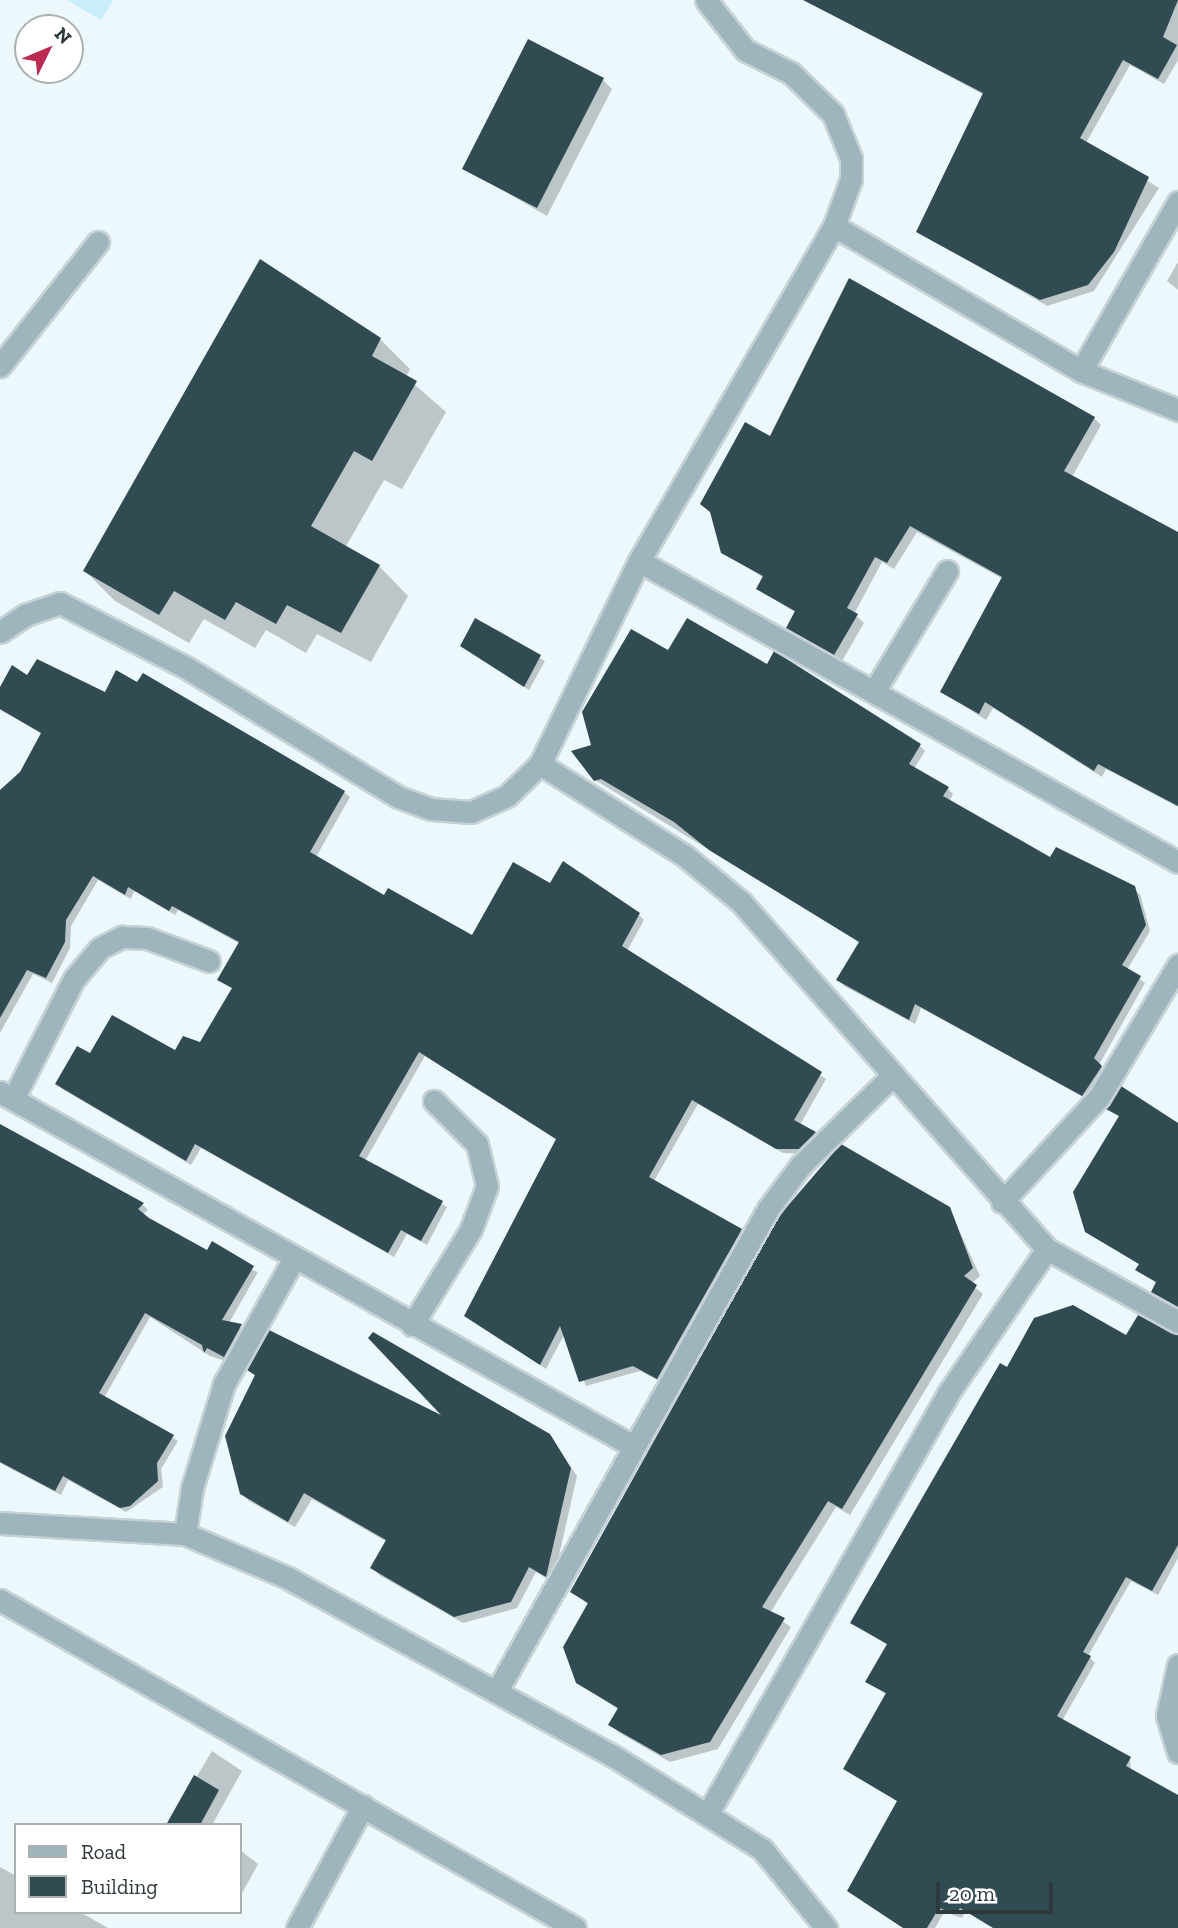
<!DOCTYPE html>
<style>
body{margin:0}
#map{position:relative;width:1178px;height:1928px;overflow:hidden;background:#ecf8fc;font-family:"Zilla Slab",serif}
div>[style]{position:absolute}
.green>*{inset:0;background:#c8eefb}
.shadow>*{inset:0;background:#0003}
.building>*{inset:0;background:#314b53}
.roads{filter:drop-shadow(2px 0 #c6d2d6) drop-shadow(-2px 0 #c6d2d6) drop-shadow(0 2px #c6d2d6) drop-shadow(0 -2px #c6d2d6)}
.minor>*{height:21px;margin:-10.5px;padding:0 10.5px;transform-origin:10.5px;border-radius:10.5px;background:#9eb5bd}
span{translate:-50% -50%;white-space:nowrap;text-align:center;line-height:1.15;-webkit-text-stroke:7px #fff;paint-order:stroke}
.legend{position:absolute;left:14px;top:1823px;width:228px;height:91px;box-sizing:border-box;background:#fff;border:2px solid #abb0b1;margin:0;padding:9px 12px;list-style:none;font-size:21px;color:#2d393d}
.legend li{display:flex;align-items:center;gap:14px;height:35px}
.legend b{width:35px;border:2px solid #abb0b1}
.north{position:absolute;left:14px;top:14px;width:70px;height:70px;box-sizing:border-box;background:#fff;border:2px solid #abb0b1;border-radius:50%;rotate:47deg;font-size:19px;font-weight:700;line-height:28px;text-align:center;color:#2d393d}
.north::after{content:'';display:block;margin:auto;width:24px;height:32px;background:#ba2a51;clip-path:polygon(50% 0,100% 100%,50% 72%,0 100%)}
.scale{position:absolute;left:936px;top:1882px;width:117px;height:32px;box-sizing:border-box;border:4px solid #2d393d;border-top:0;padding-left:9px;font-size:21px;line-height:24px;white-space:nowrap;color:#2d393d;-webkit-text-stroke:5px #fff;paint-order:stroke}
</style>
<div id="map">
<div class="green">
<div style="clip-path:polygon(67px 0,113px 0,101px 20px)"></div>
</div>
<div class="shadow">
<div style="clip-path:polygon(807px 0,1178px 0,1178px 60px,1164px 84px,1130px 65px,1086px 143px,1159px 188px,1094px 291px,1047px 306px,918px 231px,984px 95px)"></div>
<div style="clip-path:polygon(603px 80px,612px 89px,547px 216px,464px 168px)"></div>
<div style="clip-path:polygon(260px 261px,380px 339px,410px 369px,406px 377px,446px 412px,402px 489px,384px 480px,345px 548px,379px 566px,408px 596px,371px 662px,317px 634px,306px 653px,266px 630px,255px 648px,204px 619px,189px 643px,115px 601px,85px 571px)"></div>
<div style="clip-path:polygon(1178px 262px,1178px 290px,1167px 281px)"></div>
<div style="clip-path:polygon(1094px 418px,1101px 425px,1072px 477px,1178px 534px,1178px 807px,1106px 769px,1102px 777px,993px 708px,986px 720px,942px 692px,1003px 579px,917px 532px,894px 569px,882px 562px,854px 614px,864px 623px,842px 661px,788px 628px,796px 613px,758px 589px,764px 578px,722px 552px,713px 514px,702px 504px,770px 438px)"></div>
<div style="clip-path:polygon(476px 621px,545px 661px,529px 690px,462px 646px)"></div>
<div style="clip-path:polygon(669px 653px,768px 667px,920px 746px,925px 751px,914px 769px,948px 789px,953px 794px,949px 802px,1051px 859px,1140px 894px,1150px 931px,1127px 970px,1145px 983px,1099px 1065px,1107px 1073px,1089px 1100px,921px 1008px,915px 1024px,844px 986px,839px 980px,861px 943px,595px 780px,593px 746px)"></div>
<div style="clip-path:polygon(28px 677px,105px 694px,344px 792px,350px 797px,316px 857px,384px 898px,472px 937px,551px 885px,639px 915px,644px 920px,627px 951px,826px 1079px,800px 1125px,820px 1138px,804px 1154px,783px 1153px,698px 1104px,654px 1181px,746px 1235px,663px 1383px,640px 1371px,586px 1386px,565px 1333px,546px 1369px,466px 1316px,557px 1140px,425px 1056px,365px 1161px,447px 1207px,427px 1245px,407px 1234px,394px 1257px,201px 1148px,191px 1165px,62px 1089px,57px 1084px,91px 1055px,176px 1052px,201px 1044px,233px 989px,219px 979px,240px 944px,178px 910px,175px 915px,134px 891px,131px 899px,98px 880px,71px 926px,70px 948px,52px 983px,33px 974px,0 1033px,0 792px,21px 773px,43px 734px,0 710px,0 690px)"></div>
<div style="clip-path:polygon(1108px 1109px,1178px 1123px,1178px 1308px,1153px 1291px,1157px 1283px,1137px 1270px,1140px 1265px,1087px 1231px,1120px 1117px)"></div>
<div style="clip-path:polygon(0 1130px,143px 1205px,148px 1210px,142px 1215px,208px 1253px,258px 1272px,229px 1323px,246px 1331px,229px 1362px,210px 1356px,150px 1317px,104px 1398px,178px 1441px,161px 1469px,163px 1487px,126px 1512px,68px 1480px,61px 1495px,0 1463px)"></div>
<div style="clip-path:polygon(949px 1208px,980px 1276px,971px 1284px,983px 1294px,850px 1515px,836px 1507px,770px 1613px,791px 1627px,718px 1749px,670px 1762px,618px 1732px,611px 1725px,619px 1710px,577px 1682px,589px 1605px,572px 1592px)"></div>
<div style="clip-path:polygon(1178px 1334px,1178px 1558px,1158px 1595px,1131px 1581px,1088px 1656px,1095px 1663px,1062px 1721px,1130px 1759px,1131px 1771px,1178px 1797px,1178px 1928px,1006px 1928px,966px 1911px,962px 1918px,944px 1912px,935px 1928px,905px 1928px,849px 1891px,899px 1802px,845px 1769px,887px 1695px,867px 1682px,888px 1645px,852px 1623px,1001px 1365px,1008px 1369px,1127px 1338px)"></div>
<div style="clip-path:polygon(249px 1370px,448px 1421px,549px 1436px,577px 1476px,553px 1582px,536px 1572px,517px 1608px,463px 1623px,379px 1575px,373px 1568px,387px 1542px,312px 1499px,295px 1527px,249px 1501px,242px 1494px,256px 1377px)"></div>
<div style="clip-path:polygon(212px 1751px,242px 1771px,212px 1825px,168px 1825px)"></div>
<div style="clip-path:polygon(240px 1850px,258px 1864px,240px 1897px)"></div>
<div style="clip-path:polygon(0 1867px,16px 1876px,16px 1912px,80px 1912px,108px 1928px,0 1928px)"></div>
</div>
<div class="building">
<div style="clip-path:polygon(803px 0,1178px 0,1163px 37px,1177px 45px,1158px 79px,1123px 60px,1080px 138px,1149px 177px,1114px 252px,1088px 285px,1040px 300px,916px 232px,983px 93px)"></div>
<div style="clip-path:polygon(528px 39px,604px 78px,537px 208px,462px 169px)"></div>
<div style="clip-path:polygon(260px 259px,381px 338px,372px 356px,417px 381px,372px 461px,354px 451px,311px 526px,380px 565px,341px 633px,287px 605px,276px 624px,236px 602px,225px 620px,174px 591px,159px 615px,83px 571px)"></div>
<div style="clip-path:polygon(849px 278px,1095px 417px,1064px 471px,1178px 532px,1178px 806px,1098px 764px,1094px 771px,985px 702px,979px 714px,940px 692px,1002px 577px,910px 526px,887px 563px,875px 557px,847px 608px,858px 614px,834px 655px,786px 628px,795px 611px,756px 589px,763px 576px,721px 553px,710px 512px,700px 504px,745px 422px,770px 436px)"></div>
<div style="clip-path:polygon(475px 618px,541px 655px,524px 687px,460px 646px)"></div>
<div style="clip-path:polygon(687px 618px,767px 664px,774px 651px,921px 744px,909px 764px,949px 787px,943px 796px,1050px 857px,1056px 847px,1135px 886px,1146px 925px,1122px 965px,1141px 976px,1094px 1058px,1102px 1066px,1082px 1096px,915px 1004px,909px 1020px,836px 980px,859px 942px,709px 850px,674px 822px,601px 779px,594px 781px,571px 751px,591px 745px,582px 712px,631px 629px,668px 650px)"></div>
<div style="clip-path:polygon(37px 659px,105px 692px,116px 670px,137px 682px,143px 673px,345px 791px,310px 852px,384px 895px,388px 888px,472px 935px,513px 862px,550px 883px,563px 861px,640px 913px,622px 946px,822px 1072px,794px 1120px,816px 1132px,799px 1149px,776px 1149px,692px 1100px,649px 1177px,742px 1229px,657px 1379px,633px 1366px,579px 1382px,560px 1326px,540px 1365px,464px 1316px,556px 1139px,419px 1052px,359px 1156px,443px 1201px,421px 1241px,401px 1230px,388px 1253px,195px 1144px,186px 1161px,55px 1084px,77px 1046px,90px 1053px,112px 1015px,175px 1050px,183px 1036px,200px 1042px,232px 988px,217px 980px,239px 942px,172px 906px,169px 911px,128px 887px,125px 895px,93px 876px,66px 920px,65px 942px,46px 978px,27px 970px,0 1018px,0 790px,20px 772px,41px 733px,0 709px,0 687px,12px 665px,27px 675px)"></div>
<div style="clip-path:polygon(1121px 1086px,1178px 1123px,1178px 1307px,1151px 1292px,1156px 1282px,1135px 1270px,1139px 1264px,1085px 1232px,1073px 1192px,1119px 1116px,1106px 1109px)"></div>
<div style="clip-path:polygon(0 1124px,144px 1203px,138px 1209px,149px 1218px,207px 1250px,212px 1241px,254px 1266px,222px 1320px,242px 1324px,224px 1357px,207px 1348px,204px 1353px,202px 1345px,145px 1313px,99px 1393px,174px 1435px,157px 1463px,158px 1481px,130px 1506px,120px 1508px,63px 1476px,55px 1491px,0 1462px)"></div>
<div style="clip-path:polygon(841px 1144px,950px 1207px,973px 1268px,964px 1276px,977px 1285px,842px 1509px,828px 1501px,762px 1607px,785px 1618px,710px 1742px,661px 1755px,608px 1725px,618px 1708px,576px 1683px,563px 1647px,588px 1603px,570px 1592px,779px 1216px)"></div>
<div style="clip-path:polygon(1073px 1305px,1126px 1335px,1138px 1315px,1178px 1335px,1178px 1545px,1152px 1591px,1126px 1577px,1083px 1652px,1091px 1656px,1057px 1716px,1131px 1757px,1126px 1766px,1178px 1795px,1178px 1928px,993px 1928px,960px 1908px,956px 1914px,939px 1908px,927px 1928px,903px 1928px,847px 1891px,897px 1801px,843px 1769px,886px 1693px,865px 1682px,887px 1644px,850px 1623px,1000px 1363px,1007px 1367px,1034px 1318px)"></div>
<div style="clip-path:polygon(269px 1330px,441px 1415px,368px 1338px,373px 1332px,550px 1434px,571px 1468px,546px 1577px,529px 1567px,511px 1602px,454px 1617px,370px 1568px,386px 1540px,304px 1493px,288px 1522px,240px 1494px,225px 1436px,255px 1375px,247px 1370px)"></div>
<div style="clip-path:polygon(194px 1775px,219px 1790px,200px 1825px,166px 1825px)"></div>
</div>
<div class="roads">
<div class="minor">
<div style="left:706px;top:0;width:63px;rotate:52deg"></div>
<div style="left:745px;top:50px;width:51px;rotate:26.6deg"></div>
<div style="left:791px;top:73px;width:59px;rotate:44.3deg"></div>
<div style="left:833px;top:114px;width:48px;rotate:67.8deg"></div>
<div style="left:851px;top:158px;width:21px;rotate:90deg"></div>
<div style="left:851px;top:179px;width:50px;rotate:109.9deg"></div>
<div style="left:0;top:366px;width:158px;rotate:-51.7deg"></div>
<div style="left:1081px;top:371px;width:195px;rotate:-60.1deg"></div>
<div style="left:639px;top:561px;width:617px;rotate:29.18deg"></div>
<div style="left:0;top:632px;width:30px;rotate:-34deg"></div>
<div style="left:25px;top:615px;width:37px;rotate:-19deg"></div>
<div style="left:60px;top:603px;width:143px;rotate:27.1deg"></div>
<div style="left:187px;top:668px;width:247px;rotate:31.4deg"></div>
<div style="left:398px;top:797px;width:35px;rotate:20deg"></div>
<div style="left:431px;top:809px;width:40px;rotate:4.3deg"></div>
<div style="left:471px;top:812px;width:39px;rotate:-24deg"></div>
<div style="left:507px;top:796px;width:46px;rotate:-44.1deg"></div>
<div style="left:540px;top:764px;width:226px;rotate:-64deg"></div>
<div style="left:639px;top:561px;width:388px;rotate:-59.8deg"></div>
<div style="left:834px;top:226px;width:286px;rotate:30.4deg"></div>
<div style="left:1081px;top:371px;width:105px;rotate:21.9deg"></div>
<div style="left:876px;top:688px;width:137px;rotate:-58.7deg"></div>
<div style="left:540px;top:764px;width:172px;rotate:32.4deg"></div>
<div style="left:685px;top:856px;width:72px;rotate:39.4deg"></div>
<div style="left:741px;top:902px;width:463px;rotate:48.6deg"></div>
<div style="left:1047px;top:1249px;width:150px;rotate:29.1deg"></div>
<div style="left:0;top:1092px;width:723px;rotate:29.22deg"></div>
<div style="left:13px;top:1099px;width:135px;rotate:-63.1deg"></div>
<div style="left:74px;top:979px;width:40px;rotate:-50deg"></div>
<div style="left:100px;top:948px;width:25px;rotate:-27deg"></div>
<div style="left:122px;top:937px;width:25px;rotate:2deg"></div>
<div style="left:147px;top:938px;width:66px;rotate:20.4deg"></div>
<div style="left:1002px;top:1202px;width:143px;rotate:-47.3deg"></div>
<div style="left:1099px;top:1097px;width:154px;rotate:-59.1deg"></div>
<div style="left:412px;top:1325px;width:113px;rotate:-58.4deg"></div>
<div style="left:471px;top:1229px;width:46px;rotate:-69.6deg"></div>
<div style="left:487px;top:1186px;width:43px;rotate:-103.4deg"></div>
<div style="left:477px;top:1144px;width:61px;rotate:-135deg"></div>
<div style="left:0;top:1523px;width:185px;rotate:3.4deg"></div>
<div style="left:185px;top:1534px;width:112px;rotate:23.1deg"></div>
<div style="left:288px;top:1578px;width:371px;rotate:28.7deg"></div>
<div style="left:613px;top:1756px;width:176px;rotate:32deg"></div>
<div style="left:762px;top:1849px;width:102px;rotate:51deg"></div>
<div style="left:185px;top:1534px;width:47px;rotate:-81.3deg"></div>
<div style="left:192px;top:1488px;width:109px;rotate:-72.9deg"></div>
<div style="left:224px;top:1384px;width:144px;rotate:-60.9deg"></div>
<div style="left:0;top:1600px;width:662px;rotate:29.7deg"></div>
<div style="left:1178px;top:1665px;width:52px;rotate:102.2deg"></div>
<div style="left:1167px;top:1716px;width:38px;rotate:73deg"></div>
<div style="left:497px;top:1691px;width:553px;rotate:-60.65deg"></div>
<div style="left:768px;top:1209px;width:54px;rotate:-53.3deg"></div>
<div style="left:800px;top:1166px;width:129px;rotate:-44.4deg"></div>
<div style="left:708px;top:1813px;width:485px;rotate:-60.2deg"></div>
<div style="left:949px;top:1392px;width:173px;rotate:-55.6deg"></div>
<div style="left:297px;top:1928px;width:139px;rotate:-61.6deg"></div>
</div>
</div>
<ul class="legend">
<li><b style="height:9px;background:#9eb5bd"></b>Road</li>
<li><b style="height:19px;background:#314b53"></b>Building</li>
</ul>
<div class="north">N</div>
<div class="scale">20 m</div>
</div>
